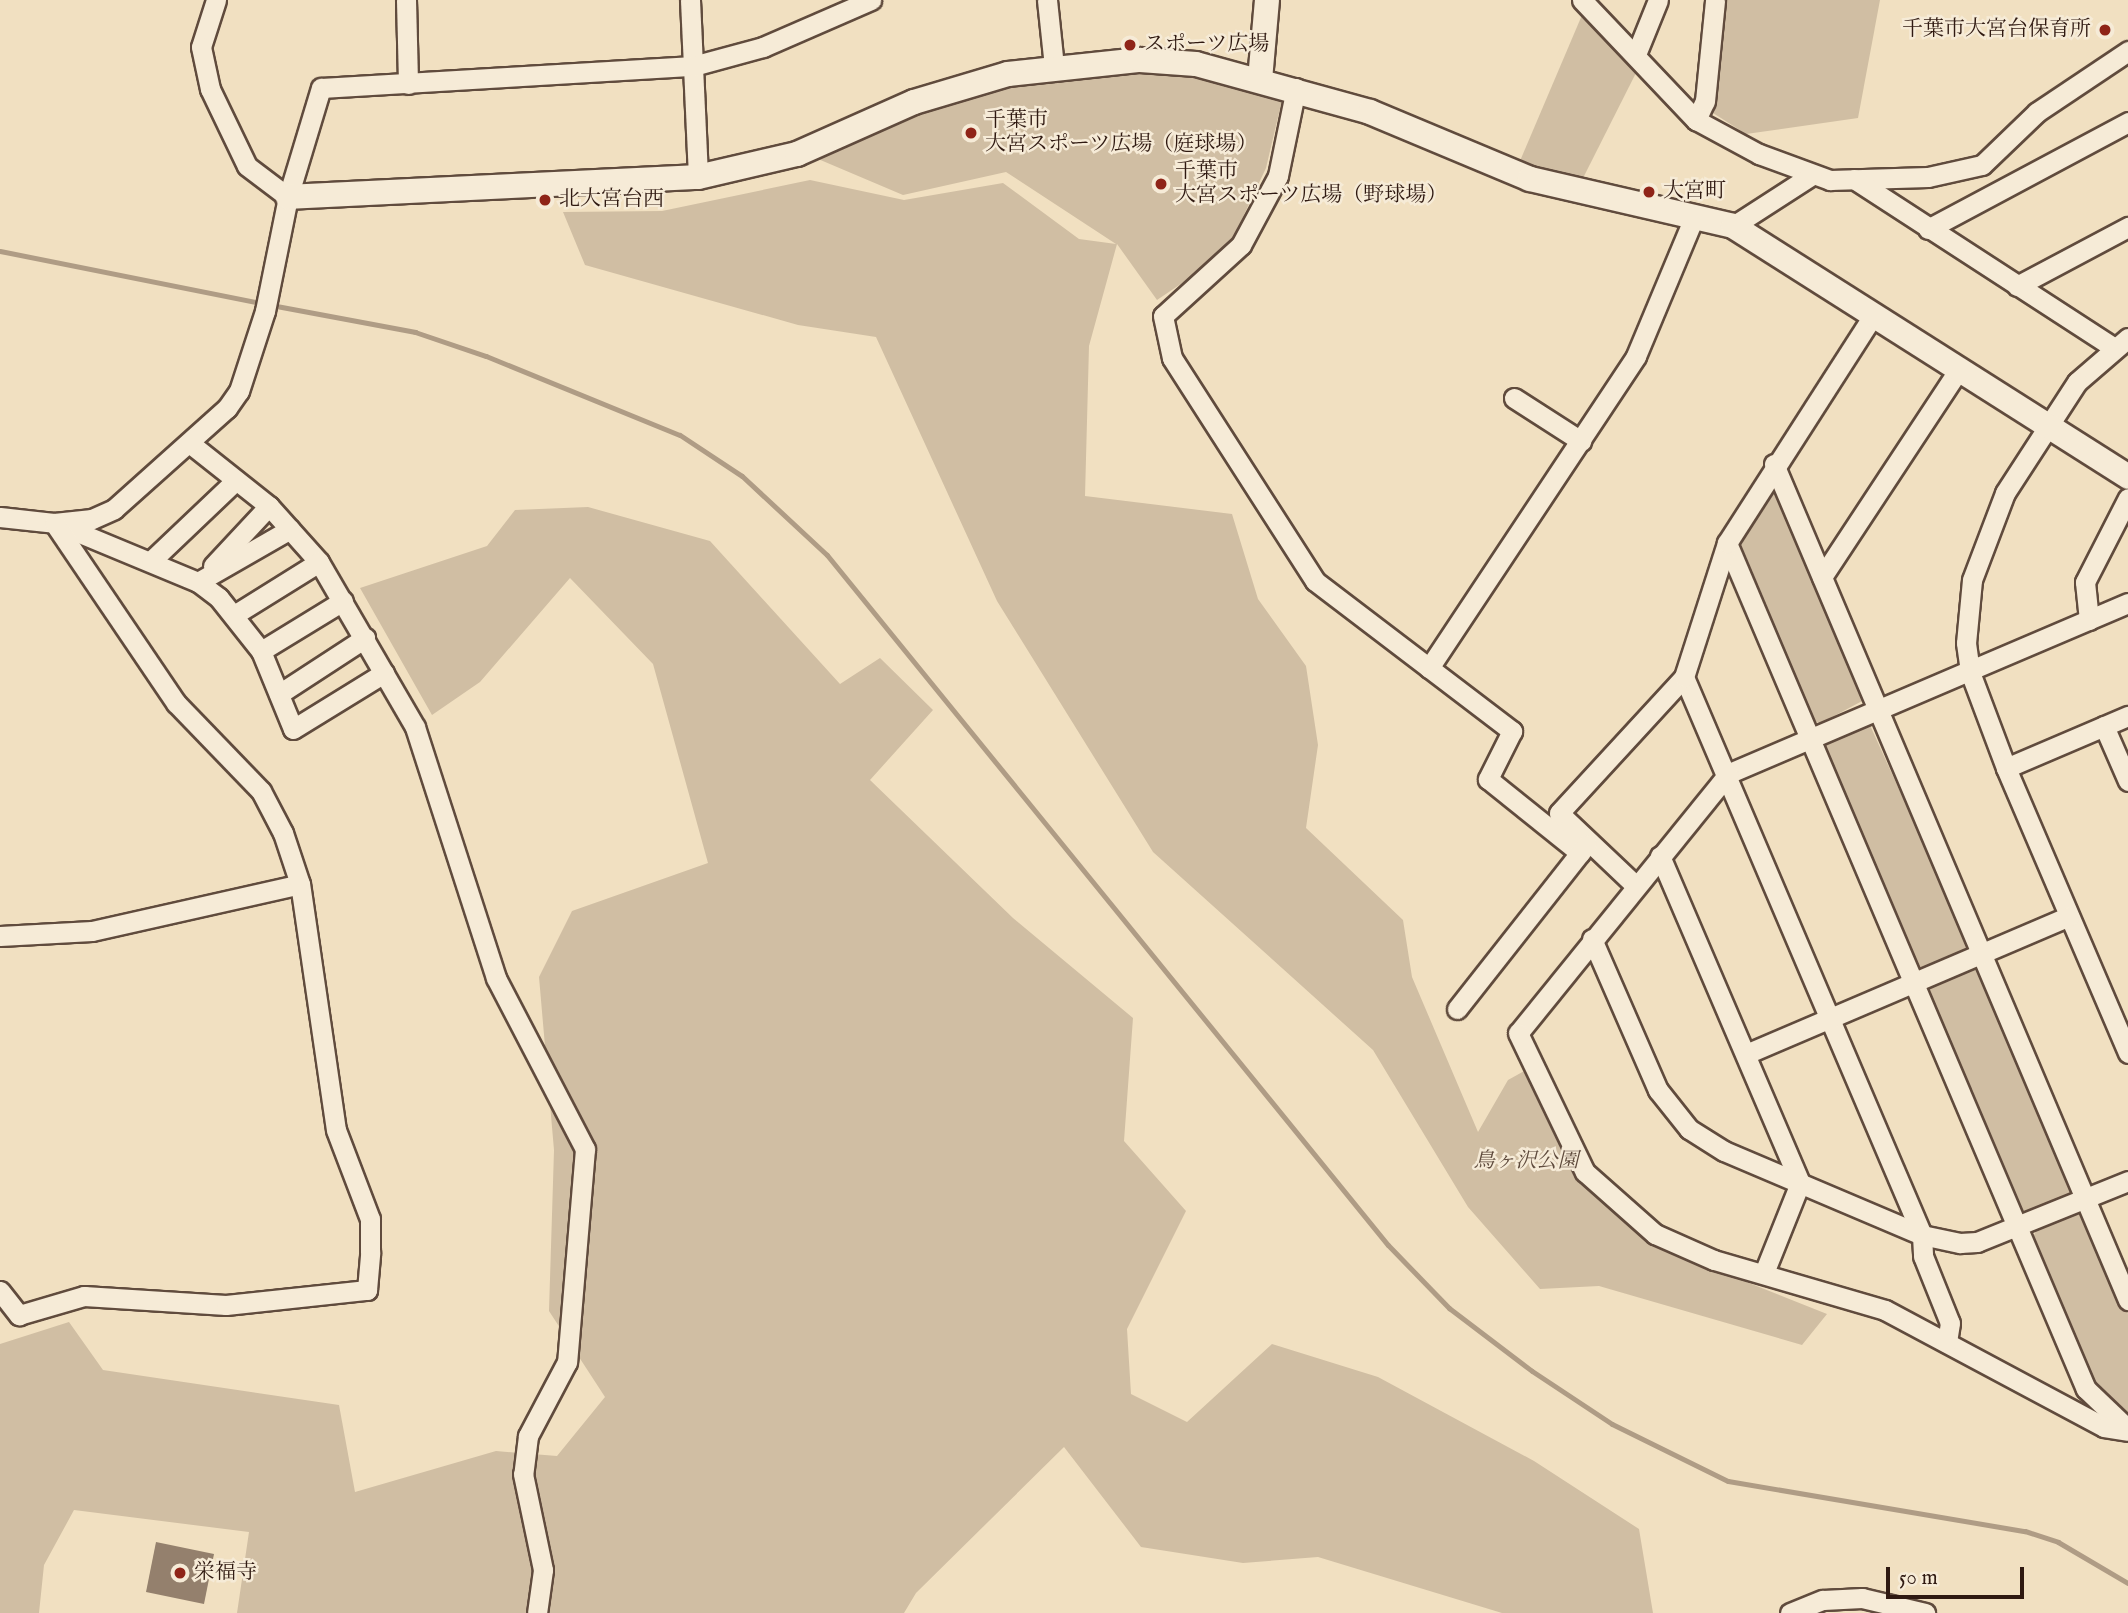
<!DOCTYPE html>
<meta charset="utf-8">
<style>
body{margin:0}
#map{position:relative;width:2128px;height:1613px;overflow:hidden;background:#f1e0c1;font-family:"IM FELL English","Noto Serif JP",serif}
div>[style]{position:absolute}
.green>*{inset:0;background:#d0bea3}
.stream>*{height:5px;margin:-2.5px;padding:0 2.5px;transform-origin:2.5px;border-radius:2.5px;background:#af9c85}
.building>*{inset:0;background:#94806d}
.roads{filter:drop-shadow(2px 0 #604b3d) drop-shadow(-2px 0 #604b3d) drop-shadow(0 2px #604b3d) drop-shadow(0 -2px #604b3d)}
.minor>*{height:19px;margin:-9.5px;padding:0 9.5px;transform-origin:9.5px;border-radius:9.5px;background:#f6ebd7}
.tertiary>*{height:24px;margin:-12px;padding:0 12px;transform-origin:12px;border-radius:12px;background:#f6ebd7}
.dots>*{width:19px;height:19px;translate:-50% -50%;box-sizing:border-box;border:4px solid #f6ebd7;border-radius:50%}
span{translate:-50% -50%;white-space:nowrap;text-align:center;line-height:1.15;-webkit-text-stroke:5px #f6ebd7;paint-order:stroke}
.poi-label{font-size:21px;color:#2f1911}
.right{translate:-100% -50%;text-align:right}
.left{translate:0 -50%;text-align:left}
.park-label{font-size:21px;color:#5f4b3d;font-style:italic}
.scale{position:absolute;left:1886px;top:1567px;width:138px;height:32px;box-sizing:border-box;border:4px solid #2f1911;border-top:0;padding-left:9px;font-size:21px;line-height:24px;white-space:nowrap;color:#2f1911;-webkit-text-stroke:5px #f6ebd7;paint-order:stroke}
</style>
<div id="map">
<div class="green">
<div style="clip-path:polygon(1712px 0,1880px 0,1858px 118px,1746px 134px,1702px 106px)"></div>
<div style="clip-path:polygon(1585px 8px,1641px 63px,1578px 188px,1517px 168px)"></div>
<div style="clip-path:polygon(1158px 70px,1283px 96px,1266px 168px,1232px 240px,1197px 273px,1157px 300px,1117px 244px,1089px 346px,1085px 496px,1232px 514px,1258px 599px,1306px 666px,1318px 745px,1306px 828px,1403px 920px,1412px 977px,1478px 1132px,1508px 1080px,1526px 1070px,1557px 1141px,1591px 1192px,1661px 1248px,1827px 1314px,1802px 1345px,1599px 1286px,1540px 1289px,1468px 1207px,1373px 1050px,1153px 852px,997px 601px,876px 337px,798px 325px,585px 265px,563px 212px,662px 211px,810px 180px,904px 200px,1003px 183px,1079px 239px,1116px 244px,1006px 172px,903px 195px,811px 156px,914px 109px,1005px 83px)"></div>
<div style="clip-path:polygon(1765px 486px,1775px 490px,1864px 700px,1821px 723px,1810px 721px,1736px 548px,1735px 536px)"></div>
<div style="clip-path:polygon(588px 507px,710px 541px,840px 684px,880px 658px,933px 710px,870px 780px,1013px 918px,1133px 1018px,1124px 1141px,1186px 1211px,1127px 1329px,1131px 1394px,1187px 1422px,1272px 1344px,1378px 1377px,1534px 1461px,1639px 1529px,1653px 1613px,1502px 1613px,1318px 1557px,1243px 1563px,1141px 1547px,1064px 1447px,916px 1593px,904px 1613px,237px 1613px,249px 1532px,74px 1510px,44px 1565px,39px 1613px,0 1613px,0 1344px,69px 1322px,103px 1370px,339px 1405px,355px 1492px,496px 1451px,557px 1456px,605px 1397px,549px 1311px,554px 1150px,539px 977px,572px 911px,708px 863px,653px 664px,570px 578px,480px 682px,432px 715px,360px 588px,487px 546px,515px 510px)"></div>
<div style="clip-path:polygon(1869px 723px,1969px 944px,1966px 953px,1926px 972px,1916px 968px,1824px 749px,1828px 740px)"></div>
<div style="clip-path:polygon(1971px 966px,1979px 969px,2073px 1189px,2071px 1197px,2032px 1213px,2021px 1211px,1927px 991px,1929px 984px)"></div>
<div style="clip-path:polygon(2077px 1212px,2086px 1215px,2128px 1314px,2128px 1418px,2099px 1395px,2031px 1241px,2037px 1229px)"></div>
</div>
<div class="stream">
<div style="left:0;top:251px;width:266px;rotate:11.3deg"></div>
<div style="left:271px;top:305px;width:147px;rotate:10.6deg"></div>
<div style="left:415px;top:332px;width:75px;rotate:18.7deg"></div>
<div style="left:486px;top:356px;width:209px;rotate:22.2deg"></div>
<div style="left:680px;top:435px;width:74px;rotate:33.5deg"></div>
<div style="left:742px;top:476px;width:116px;rotate:42.9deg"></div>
<div style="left:827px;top:555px;width:889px;rotate:50.89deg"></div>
<div style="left:1388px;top:1245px;width:88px;rotate:45.9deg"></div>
<div style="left:1449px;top:1308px;width:104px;rotate:37.2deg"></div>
<div style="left:1532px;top:1371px;width:96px;rotate:33.5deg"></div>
<div style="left:1612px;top:1424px;width:129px;rotate:26.2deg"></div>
<div style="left:1728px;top:1481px;width:301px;rotate:9.6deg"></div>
<div style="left:2025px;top:1531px;width:35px;rotate:18deg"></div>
<div style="left:2058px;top:1542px;width:81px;rotate:30.4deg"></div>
</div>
<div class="building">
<div style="clip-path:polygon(156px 1542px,214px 1554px,204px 1604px,146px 1592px)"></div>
</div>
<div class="roads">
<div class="minor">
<div style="left:216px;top:0;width:49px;rotate:107.7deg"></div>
<div style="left:201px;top:47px;width:43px;rotate:77.9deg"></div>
<div style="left:210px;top:89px;width:85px;rotate:64.3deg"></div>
<div style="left:247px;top:166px;width:51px;rotate:37.1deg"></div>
<div style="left:406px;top:0;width:84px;rotate:88.6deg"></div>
<div style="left:690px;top:0;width:177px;rotate:87.4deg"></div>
<div style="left:1047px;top:0;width:67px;rotate:84deg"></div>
<div style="left:1582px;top:0;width:166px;rotate:46.5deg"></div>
<div style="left:1696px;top:120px;width:72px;rotate:28.4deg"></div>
<div style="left:1759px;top:154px;width:76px;rotate:20.1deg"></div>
<div style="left:1830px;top:180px;width:98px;rotate:-1.8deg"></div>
<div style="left:1928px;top:177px;width:55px;rotate:-12.5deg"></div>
<div style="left:1982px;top:165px;width:76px;rotate:-43.9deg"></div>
<div style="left:2037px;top:112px;width:110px;rotate:-33.8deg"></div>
<div style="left:1637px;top:52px;width:56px;rotate:-68deg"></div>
<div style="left:1296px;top:88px;width:90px;rotate:101.6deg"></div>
<div style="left:1278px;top:176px;width:78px;rotate:118.2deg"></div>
<div style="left:1241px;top:245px;width:105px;rotate:137.7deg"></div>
<div style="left:1163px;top:316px;width:43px;rotate:77.9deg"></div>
<div style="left:1172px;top:358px;width:265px;rotate:57.3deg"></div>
<div style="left:1315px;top:581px;width:248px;rotate:37.3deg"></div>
<div style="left:1512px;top:731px;width:54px;rotate:116.6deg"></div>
<div style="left:1488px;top:779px;width:118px;rotate:38.8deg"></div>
<div style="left:1696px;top:120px;width:21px;rotate:-65deg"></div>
<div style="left:1705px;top:101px;width:101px;rotate:-84.3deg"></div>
<div style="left:1854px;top:179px;width:310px;rotate:33deg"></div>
<div style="left:1733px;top:226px;width:94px;rotate:-32.8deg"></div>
<div style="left:1928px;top:229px;width:227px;rotate:-28.1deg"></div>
<div style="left:2017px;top:286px;width:126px;rotate:-28deg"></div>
<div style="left:2128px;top:338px;width:67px;rotate:139.2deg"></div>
<div style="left:2077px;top:382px;width:132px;rotate:123deg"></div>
<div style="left:2005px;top:493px;width:93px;rotate:110.8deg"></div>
<div style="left:1972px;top:580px;width:63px;rotate:95.4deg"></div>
<div style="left:1966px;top:643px;width:29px;rotate:82deg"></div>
<div style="left:1970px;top:672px;width:103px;rotate:69.4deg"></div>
<div style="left:2006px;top:768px;width:310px;rotate:66.8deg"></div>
<div style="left:1514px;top:398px;width:80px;rotate:32.7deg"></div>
<div style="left:192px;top:445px;width:98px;rotate:38.4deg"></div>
<div style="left:269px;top:506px;width:75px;rotate:48.2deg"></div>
<div style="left:319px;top:562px;width:191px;rotate:59.8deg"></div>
<div style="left:415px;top:727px;width:264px;rotate:72.1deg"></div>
<div style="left:496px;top:978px;width:193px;rotate:62.5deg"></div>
<div style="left:585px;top:1149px;width:214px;rotate:94.8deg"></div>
<div style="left:567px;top:1362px;width:84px;rotate:117.8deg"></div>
<div style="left:528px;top:1436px;width:38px;rotate:97deg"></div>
<div style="left:523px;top:1474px;width:98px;rotate:78.2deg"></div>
<div style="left:543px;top:1570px;width:43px;rotate:97.9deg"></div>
<div style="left:1774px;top:464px;width:908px;rotate:67.05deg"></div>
<div style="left:0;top:517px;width:54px;rotate:6.3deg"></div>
<div style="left:54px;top:523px;width:38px;rotate:-6deg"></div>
<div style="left:92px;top:519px;width:24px;rotate:-24deg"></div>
<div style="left:114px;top:509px;width:152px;rotate:-41.8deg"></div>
<div style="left:227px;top:408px;width:21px;rotate:-55deg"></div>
<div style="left:239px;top:391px;width:84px;rotate:-72deg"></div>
<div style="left:265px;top:311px;width:116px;rotate:-78.6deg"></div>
<div style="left:288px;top:197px;width:114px;rotate:-73.2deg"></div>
<div style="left:321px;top:88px;width:373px;rotate:-3.4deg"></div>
<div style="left:693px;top:66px;width:73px;rotate:-15.2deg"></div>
<div style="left:763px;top:47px;width:118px;rotate:-23.5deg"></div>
<div style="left:58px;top:524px;width:152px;rotate:22.5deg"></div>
<div style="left:198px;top:582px;width:26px;rotate:37deg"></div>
<div style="left:219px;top:598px;width:68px;rotate:51.6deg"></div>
<div style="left:261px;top:651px;width:84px;rotate:67.7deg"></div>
<div style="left:293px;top:729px;width:107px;rotate:-31.6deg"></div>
<div style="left:1727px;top:543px;width:919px;rotate:67.01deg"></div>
<div style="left:2086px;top:1389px;width:58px;rotate:43.6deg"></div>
<div style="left:151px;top:561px;width:117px;rotate:-43.6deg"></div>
<div style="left:213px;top:566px;width:82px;rotate:-47deg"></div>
<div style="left:1822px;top:577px;width:247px;rotate:-56.6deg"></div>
<div style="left:198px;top:582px;width:106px;rotate:-29.9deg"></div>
<div style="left:2128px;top:603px;width:435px;rotate:156.9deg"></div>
<div style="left:1728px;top:774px;width:333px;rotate:129deg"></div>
<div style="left:1518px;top:1033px;width:154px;rotate:64.3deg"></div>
<div style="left:1585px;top:1172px;width:94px;rotate:41.5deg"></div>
<div style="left:1655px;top:1234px;width:64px;rotate:23.8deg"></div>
<div style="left:1714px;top:1260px;width:178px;rotate:16.3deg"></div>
<div style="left:1885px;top:1310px;width:248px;rotate:28.1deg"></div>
<div style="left:2104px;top:1427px;width:24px;rotate:9deg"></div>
<div style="left:234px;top:615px;width:100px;rotate:-31.9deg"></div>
<div style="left:2089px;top:620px;width:38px;rotate:-96deg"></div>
<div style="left:2085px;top:582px;width:94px;rotate:-62.9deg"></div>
<div style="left:261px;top:651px;width:96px;rotate:-31.4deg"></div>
<div style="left:1429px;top:668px;width:374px;rotate:-56.4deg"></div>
<div style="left:1636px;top:356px;width:153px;rotate:-67.3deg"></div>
<div style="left:1684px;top:677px;width:607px;rotate:66.9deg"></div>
<div style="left:1922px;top:1235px;width:21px;rotate:87deg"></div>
<div style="left:1923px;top:1256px;width:72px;rotate:68.1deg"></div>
<div style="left:1950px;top:1323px;width:20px;rotate:99deg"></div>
<div style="left:279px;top:694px;width:103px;rotate:-33.1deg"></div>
<div style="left:2104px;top:726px;width:60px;rotate:66.4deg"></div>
<div style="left:2006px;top:768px;width:133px;rotate:-23.1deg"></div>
<div style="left:1660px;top:856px;width:356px;rotate:66.8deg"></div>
<div style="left:1800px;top:1183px;width:97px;rotate:111.8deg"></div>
<div style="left:1636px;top:886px;width:106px;rotate:-136.5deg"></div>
<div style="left:1559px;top:813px;width:185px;rotate:-47.4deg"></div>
<div style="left:1684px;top:677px;width:141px;rotate:-72.2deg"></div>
<div style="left:1727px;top:543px;width:270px;rotate:-57.3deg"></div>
<div style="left:0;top:936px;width:92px;rotate:-3.1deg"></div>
<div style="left:92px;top:931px;width:213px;rotate:-12.7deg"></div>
<div style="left:1592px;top:939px;width:165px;rotate:66.4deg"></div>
<div style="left:1658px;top:1090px;width:50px;rotate:51.5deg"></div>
<div style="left:1689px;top:1129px;width:41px;rotate:32.2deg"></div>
<div style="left:1724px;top:1151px;width:215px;rotate:23deg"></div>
<div style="left:1922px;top:1235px;width:39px;rotate:12deg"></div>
<div style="left:1960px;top:1243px;width:17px;rotate:-3deg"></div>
<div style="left:1977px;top:1242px;width:163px;rotate:-22deg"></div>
<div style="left:1457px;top:1009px;width:209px;rotate:-51.8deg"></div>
<div style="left:1746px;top:1054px;width:351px;rotate:-23.1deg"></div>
<div style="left:0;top:1291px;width:31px;rotate:52deg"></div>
<div style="left:19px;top:1315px;width:68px;rotate:-16.3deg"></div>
<div style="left:84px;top:1296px;width:142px;rotate:3.6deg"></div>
<div style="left:226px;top:1305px;width:142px;rotate:-6.1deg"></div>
<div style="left:367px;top:1290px;width:38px;rotate:-85deg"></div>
<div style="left:370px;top:1252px;width:33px;rotate:-90deg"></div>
<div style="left:370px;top:1219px;width:95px;rotate:-110.9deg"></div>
<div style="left:336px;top:1130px;width:249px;rotate:-98.3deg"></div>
<div style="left:300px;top:884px;width:54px;rotate:-108.4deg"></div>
<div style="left:283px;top:833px;width:47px;rotate:-117.6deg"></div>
<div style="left:261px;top:791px;width:122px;rotate:-134deg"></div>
<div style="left:176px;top:703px;width:217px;rotate:-124.1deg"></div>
<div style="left:1790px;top:1613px;width:35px;rotate:-22deg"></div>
<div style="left:1823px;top:1600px;width:39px;rotate:-3deg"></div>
<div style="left:1862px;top:1598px;width:65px;rotate:13.4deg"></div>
</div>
<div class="tertiary">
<div style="left:1260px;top:80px;width:80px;rotate:-85deg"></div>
<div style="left:288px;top:197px;width:410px;rotate:-2.8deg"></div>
<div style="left:698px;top:177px;width:102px;rotate:-13.1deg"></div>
<div style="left:797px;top:154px;width:128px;rotate:-24deg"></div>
<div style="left:914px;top:102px;width:98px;rotate:-16.6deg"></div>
<div style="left:1008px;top:74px;width:133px;rotate:-6.1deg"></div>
<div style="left:1140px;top:60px;width:56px;rotate:4.1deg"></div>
<div style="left:1196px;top:64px;width:180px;rotate:15.4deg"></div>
<div style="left:1370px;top:112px;width:173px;rotate:22.7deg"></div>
<div style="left:1530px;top:179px;width:208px;rotate:13deg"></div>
<div style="left:1733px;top:226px;width:468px;rotate:32.4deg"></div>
</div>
</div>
<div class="dots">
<div style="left:2105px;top:30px;background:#8f2418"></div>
<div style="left:1130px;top:45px;background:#8f2418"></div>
<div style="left:971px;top:133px;background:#8f2418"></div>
<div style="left:1161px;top:184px;background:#8f2418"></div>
<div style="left:1649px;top:192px;background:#8f2418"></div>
<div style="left:545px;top:200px;background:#8f2418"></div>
<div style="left:180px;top:1573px;background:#8f2418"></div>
</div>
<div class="poi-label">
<span class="right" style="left:2091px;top:30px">千葉市大宮台保育所</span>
<span class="left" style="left:1144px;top:45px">スポーツ広場</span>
<span class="left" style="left:985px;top:133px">千葉市<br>大宮スポーツ広場（庭球場）</span>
<span class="left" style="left:1175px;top:184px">千葉市<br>大宮スポーツ広場（野球場）</span>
<span class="left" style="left:1663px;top:192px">大宮町</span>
<span class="left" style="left:559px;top:200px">北大宮台西</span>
<span class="left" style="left:194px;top:1573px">栄福寺</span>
</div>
<div class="park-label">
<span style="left:1526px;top:1162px">鳥ヶ沢公園</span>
</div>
<div class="scale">50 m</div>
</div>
